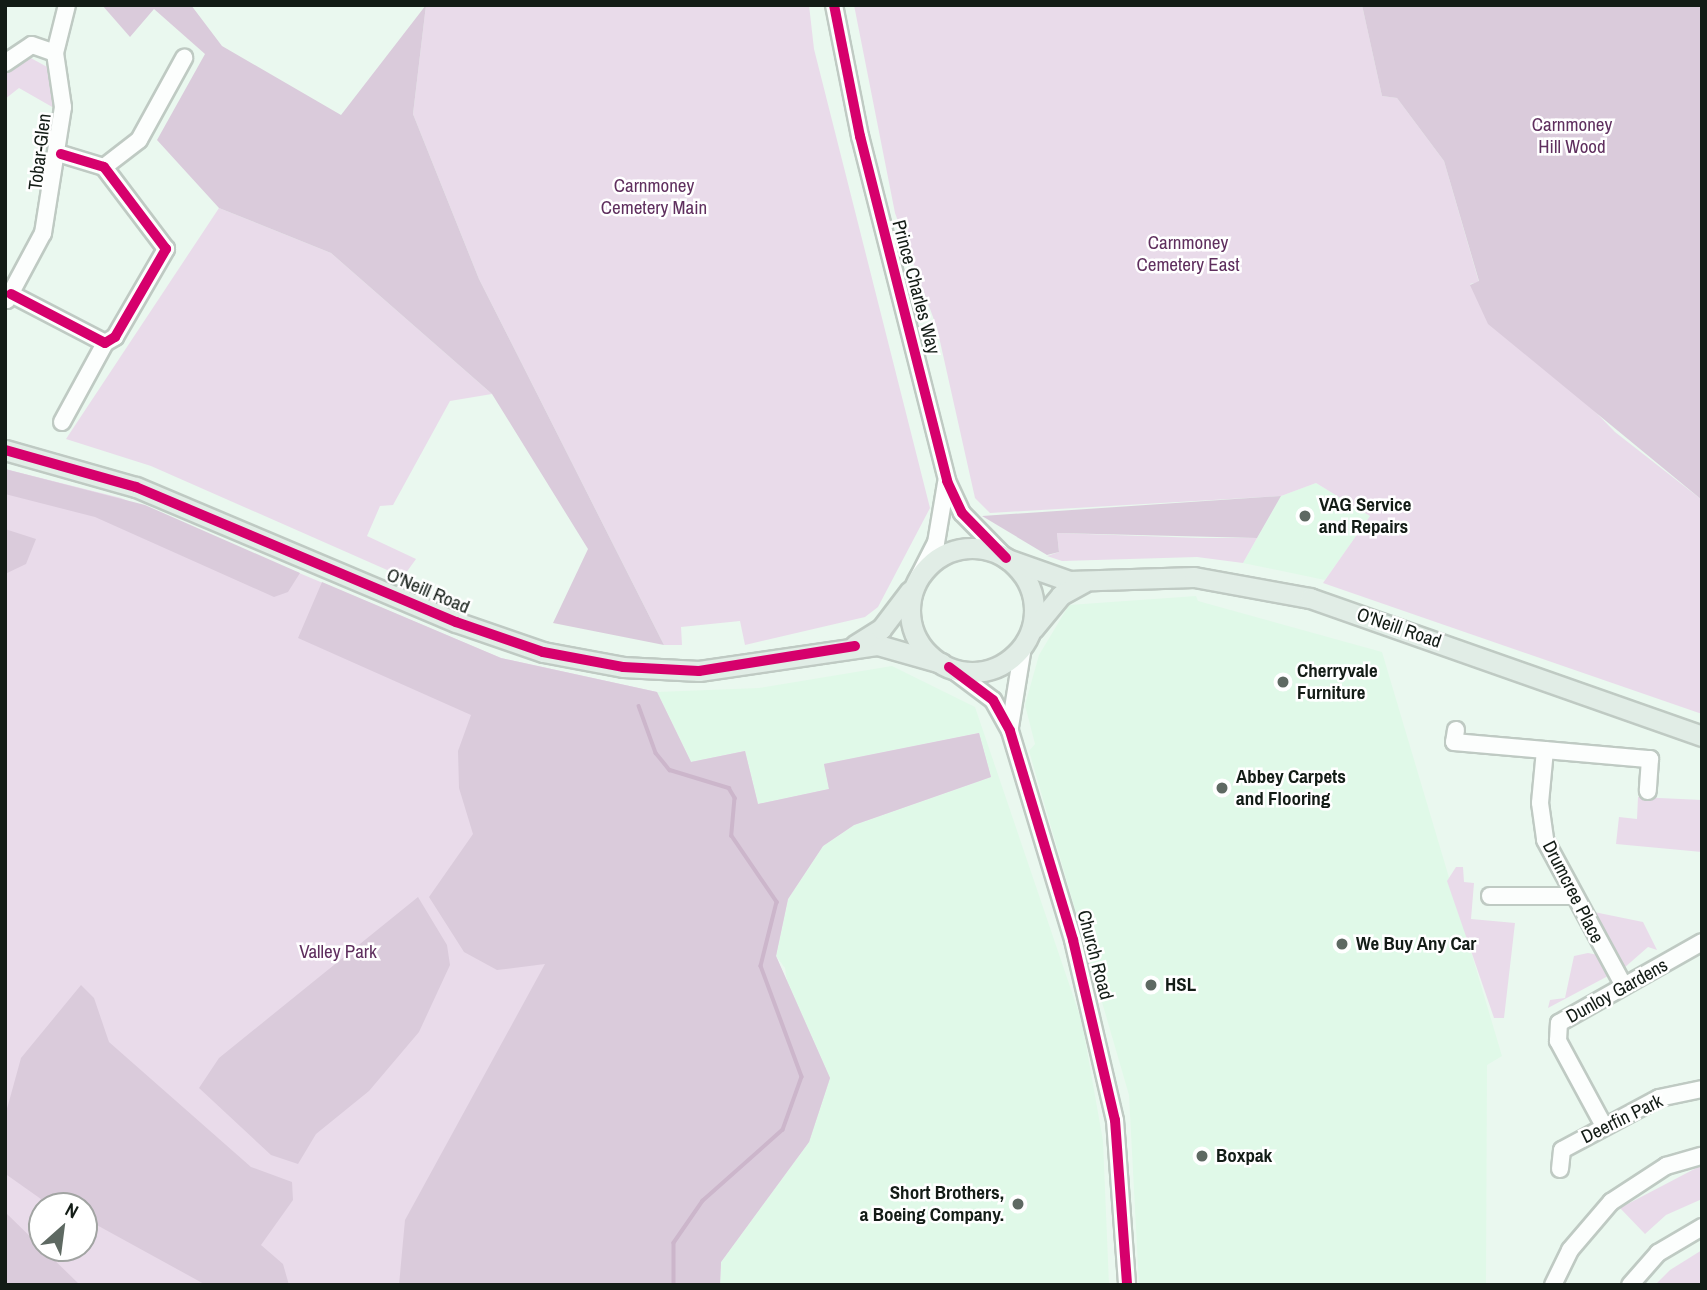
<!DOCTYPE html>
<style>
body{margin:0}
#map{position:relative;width:1707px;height:1290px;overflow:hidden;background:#eaf8ef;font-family:"Archivo Narrow",sans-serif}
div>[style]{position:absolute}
.built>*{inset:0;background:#e0f9e8}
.green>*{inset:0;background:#e9dbea}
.forest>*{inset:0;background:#dacbdb}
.stream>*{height:3.5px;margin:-1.75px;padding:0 1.75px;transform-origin:1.75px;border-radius:1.75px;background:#ccb6cb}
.roads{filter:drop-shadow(2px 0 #bfcac3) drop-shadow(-2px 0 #bfcac3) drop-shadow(0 2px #bfcac3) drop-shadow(0 -2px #bfcac3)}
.minor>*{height:16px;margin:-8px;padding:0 8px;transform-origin:8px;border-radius:8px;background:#fcfefd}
.major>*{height:19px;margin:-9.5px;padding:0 9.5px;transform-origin:9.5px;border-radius:9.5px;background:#e1ede6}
.major>.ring{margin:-9.5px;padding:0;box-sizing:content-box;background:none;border:19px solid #e1ede6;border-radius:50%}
.cycleway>*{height:10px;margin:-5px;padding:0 5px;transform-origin:5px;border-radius:5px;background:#d6006c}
.dots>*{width:19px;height:19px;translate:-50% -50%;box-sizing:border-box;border:4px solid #fff;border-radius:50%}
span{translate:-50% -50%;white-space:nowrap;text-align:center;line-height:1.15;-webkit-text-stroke:5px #fff;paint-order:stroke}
.park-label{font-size:19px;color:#5f2f5e}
.street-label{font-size:19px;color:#131c16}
.poi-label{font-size:19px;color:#131c16;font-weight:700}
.left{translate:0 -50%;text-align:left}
.right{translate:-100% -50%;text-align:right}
.frame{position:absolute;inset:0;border:7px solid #131c16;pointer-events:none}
.north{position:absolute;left:28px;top:1192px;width:70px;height:70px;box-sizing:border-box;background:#fff;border:2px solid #a1a4a2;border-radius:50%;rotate:28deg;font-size:19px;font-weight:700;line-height:28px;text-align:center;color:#131c16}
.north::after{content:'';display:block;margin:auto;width:24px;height:32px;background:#5e6962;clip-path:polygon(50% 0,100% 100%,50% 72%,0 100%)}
</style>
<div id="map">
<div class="built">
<div style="clip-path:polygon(1316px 483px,1370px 516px,1325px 580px,1243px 563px,1281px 496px)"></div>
<div style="clip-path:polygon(1196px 596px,1198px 601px,1382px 652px,1502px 1056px,1487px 1065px,1486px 1285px,1139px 1285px,1129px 1095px,1029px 751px,1035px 744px,1025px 705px,1039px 655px,1069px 605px)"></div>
<div style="clip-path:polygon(892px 666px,975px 707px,1082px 1022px,1103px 1141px,1109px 1285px,720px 1285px,721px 1262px,809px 1142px,785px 968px,776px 956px,788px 899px,823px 846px,854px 825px,991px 777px,978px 733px,825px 764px,829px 789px,758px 804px,745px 751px,691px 762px,657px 692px,759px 688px)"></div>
</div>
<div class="green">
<div style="clip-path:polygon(426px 5px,809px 5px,814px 49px,930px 508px,878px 607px,865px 617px,745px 645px,740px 621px,681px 627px,682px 645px,664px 645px,479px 279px,413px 114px)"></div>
<div style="clip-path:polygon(854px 5px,1362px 5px,1382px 96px,1397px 98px,1444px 161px,1479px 282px,1470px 284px,1615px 432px,1702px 500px,1702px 714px,1323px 583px,1370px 516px,1316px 483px,1281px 496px,990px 513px,975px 498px,937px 328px,895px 213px)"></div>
<div style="clip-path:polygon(29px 57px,49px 68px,54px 108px,19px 88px,5px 99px,5px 72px)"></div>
<div style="clip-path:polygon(219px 208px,331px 253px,492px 394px,450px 401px,393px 505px,380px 506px,367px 536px,416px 559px,403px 577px,151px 466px,66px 439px)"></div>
<div style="clip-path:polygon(evenodd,5px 469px,121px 498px,501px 658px,657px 692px,691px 762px,745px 751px,758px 804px,829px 789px,824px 764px,979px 733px,991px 777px,854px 825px,823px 846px,788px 899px,776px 956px,830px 1078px,809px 1142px,721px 1262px,720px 1285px,5px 1285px,5px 469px,42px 1206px,84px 1206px,84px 1248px,42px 1248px,42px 1206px)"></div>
<div style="clip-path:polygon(1057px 533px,1200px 538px,1257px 538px,1243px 563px,1197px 557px,1062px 561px,1047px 556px,1059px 552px)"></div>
<div style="clip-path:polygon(1638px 797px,1702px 800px,1702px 852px,1616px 844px,1619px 817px,1637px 819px)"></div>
<div style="clip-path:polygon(1456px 867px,1463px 867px,1464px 882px,1474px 883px,1471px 919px,1515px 923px,1504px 1018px,1494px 1018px,1447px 881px)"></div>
<div style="clip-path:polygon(1594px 912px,1643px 922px,1657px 950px,1648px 947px,1624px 968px)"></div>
<div style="clip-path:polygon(1588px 953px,1598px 955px,1608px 976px,1548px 1008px,1550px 1000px,1565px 998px,1574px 956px)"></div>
<div style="clip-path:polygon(1702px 1165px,1702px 1199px,1666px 1215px,1645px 1234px,1620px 1208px)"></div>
<div style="clip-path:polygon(1702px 1250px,1702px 1285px,1655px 1285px,1670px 1270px)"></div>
</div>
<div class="forest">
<div style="clip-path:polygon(102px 5px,191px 5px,222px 46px,341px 115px,426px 5px,413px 114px,479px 279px,664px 645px,553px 623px,588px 549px,492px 394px,331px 253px,219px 208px,157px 140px,205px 54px,154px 9px,130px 37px)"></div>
<div style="clip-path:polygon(1362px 5px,1701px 5px,1702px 500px,1488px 324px,1470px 285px,1479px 281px,1444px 161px,1397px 98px,1382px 96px)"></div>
<div style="clip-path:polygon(5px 469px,145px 505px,300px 573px,288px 592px,274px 597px,95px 517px,5px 494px)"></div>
<div style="clip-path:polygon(1281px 496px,1257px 538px,1057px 533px,1059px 552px,1047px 555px,982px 516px)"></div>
<div style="clip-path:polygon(5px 529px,36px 539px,26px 564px,5px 574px)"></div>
<div style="clip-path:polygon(322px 582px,501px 658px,657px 692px,691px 762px,745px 751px,758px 804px,829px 789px,824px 764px,979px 733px,991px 777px,854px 825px,823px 846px,788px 899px,776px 956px,830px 1078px,809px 1142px,721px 1262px,720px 1285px,399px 1285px,405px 1220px,545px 964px,497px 970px,464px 952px,429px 897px,473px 834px,459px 788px,458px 751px,471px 715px,298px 638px)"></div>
<div style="clip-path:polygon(418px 897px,447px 945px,450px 965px,419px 1032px,369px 1091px,316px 1134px,298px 1164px,271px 1155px,199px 1088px,219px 1058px)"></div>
<div style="clip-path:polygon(81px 985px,94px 998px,109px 1042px,251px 1167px,292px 1182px,293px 1200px,261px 1245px,283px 1264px,289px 1285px,206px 1285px,84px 1218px,84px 1206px,48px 1204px,7px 1175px,5px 1116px,21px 1058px)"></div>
<div style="clip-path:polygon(5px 1212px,42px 1248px,80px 1285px,5px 1285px)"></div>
</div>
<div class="stream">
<div style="left:639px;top:706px;width:50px;rotate:70.1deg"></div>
<div style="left:656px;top:753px;width:22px;rotate:51deg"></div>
<div style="left:670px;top:770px;width:62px;rotate:17deg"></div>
<div style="left:729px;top:788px;width:12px;rotate:59deg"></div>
<div style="left:735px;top:798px;width:38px;rotate:95deg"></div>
<div style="left:732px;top:836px;width:80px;rotate:55.7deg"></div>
<div style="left:777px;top:902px;width:66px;rotate:104deg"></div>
<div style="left:761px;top:966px;width:118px;rotate:69.7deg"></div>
<div style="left:802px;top:1077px;width:56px;rotate:109.7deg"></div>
<div style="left:783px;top:1130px;width:107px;rotate:138.4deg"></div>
<div style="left:703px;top:1201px;width:51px;rotate:124.6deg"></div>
<div style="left:674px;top:1243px;width:42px;rotate:90deg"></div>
</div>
<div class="roads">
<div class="minor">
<div style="left:834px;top:5px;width:134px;rotate:78.8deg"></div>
<div style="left:860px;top:136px;width:356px;rotate:75.8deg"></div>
<div style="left:947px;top:481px;width:35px;rotate:65deg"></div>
<div style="left:962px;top:513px;width:63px;rotate:45.6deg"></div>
<div style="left:55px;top:53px;width:49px;rotate:-76deg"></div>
<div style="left:5px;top:63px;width:32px;rotate:-34deg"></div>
<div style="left:32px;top:45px;width:24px;rotate:19deg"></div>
<div style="left:55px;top:53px;width:55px;rotate:81.6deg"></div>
<div style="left:63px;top:107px;width:128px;rotate:99deg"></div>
<div style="left:43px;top:233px;width:76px;rotate:118.2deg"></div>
<div style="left:104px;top:167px;width:44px;rotate:-37.6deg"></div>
<div style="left:139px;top:140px;width:94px;rotate:-61.2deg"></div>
<div style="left:11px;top:294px;width:106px;rotate:27.5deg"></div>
<div style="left:105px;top:343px;width:12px;rotate:-31deg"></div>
<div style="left:115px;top:337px;width:102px;rotate:-59.9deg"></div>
<div style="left:166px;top:249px;width:103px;rotate:-127.1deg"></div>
<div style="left:104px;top:167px;width:45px;rotate:-163.2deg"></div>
<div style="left:62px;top:422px;width:90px;rotate:-61.4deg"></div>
<div style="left:918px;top:578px;width:39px;rotate:-63deg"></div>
<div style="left:936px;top:543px;width:61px;rotate:-80.5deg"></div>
<div style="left:949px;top:667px;width:55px;rotate:36.9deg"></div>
<div style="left:993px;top:700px;width:35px;rotate:61deg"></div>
<div style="left:1010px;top:731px;width:218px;rotate:73.2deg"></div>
<div style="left:1073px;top:940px;width:185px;rotate:76.9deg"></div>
<div style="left:1115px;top:1120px;width:165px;rotate:85.8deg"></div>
<div style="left:1010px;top:727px;width:81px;rotate:-80.8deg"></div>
<div style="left:1456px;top:730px;width:12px;rotate:99deg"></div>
<div style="left:1454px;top:742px;width:197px;rotate:5deg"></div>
<div style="left:1650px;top:759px;width:32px;rotate:94deg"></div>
<div style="left:1545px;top:750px;width:53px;rotate:95.4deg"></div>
<div style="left:1540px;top:803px;width:37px;rotate:82deg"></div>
<div style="left:1545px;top:840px;width:166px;rotate:61.6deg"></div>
<div style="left:1490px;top:896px;width:83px"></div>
<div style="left:1604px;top:1126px;width:97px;rotate:-118.4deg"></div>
<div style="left:1558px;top:1041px;width:18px;rotate:-87deg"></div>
<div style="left:1559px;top:1023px;width:164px;rotate:-29.5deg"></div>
<div style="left:1560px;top:1169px;width:19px;rotate:-84deg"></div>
<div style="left:1562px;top:1150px;width:110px;rotate:-28.2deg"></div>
<div style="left:1659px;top:1098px;width:44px;rotate:-11.8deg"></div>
<div style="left:1553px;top:1285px;width:39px;rotate:-64deg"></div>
<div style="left:1570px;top:1250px;width:63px;rotate:-49.5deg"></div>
<div style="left:1611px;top:1202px;width:66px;rotate:-33.2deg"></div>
<div style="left:1666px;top:1166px;width:37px;rotate:-16deg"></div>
<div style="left:1630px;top:1285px;width:43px;rotate:-48.8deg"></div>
<div style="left:1658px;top:1253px;width:51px;rotate:-30.6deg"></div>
</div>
<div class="major">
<div style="left:5px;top:450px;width:136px;rotate:15.8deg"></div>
<div style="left:136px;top:487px;width:347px;rotate:22.9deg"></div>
<div style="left:456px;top:622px;width:92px;rotate:19deg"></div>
<div style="left:543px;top:652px;width:81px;rotate:10.6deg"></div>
<div style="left:623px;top:667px;width:76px;rotate:3deg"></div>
<div style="left:699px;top:671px;width:181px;rotate:-8.3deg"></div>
<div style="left:878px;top:645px;width:66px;rotate:15.9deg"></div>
<div class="ring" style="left:910px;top:548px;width:105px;height:105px"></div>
<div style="left:1007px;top:559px;width:66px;rotate:19.5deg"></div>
<div style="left:1069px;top:581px;width:125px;rotate:-1.8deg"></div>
<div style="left:1194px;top:577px;width:118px;rotate:10.3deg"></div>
<div style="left:1310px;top:598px;width:416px;rotate:19.4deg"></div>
<div style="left:1033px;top:629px;width:44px;rotate:-50.5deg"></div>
<div style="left:1061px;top:595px;width:26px;rotate:-29deg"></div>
<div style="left:855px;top:645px;width:31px;rotate:-32deg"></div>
<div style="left:881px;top:629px;width:48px;rotate:-52.7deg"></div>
</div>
</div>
<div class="cycleway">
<div style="left:834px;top:5px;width:134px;rotate:78.8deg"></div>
<div style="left:860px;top:136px;width:356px;rotate:75.8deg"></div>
<div style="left:947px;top:481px;width:35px;rotate:65deg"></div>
<div style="left:962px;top:513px;width:63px;rotate:45.6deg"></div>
<div style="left:11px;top:294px;width:106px;rotate:27.5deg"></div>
<div style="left:105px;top:343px;width:12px;rotate:-31deg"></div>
<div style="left:115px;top:337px;width:102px;rotate:-59.9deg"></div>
<div style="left:166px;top:249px;width:103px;rotate:-127.1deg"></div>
<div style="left:104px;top:167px;width:45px;rotate:-163.2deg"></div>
<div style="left:5px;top:450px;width:136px;rotate:15.8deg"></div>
<div style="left:136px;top:487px;width:347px;rotate:22.9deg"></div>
<div style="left:456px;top:622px;width:92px;rotate:19deg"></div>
<div style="left:543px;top:652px;width:81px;rotate:10.6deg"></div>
<div style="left:623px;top:667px;width:76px;rotate:3deg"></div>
<div style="left:699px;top:671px;width:158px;rotate:-9.1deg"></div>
<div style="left:949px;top:667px;width:55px;rotate:36.9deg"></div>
<div style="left:993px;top:700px;width:35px;rotate:61deg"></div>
<div style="left:1010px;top:731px;width:218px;rotate:73.2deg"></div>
<div style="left:1073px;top:940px;width:185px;rotate:76.9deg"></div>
<div style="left:1115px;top:1120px;width:165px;rotate:85.8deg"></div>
</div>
<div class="dots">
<div style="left:1305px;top:516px;background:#5e6962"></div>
<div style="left:1283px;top:682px;background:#5e6962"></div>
<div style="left:1222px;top:788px;background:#5e6962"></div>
<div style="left:1342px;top:944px;background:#5e6962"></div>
<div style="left:1151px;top:985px;background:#5e6962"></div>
<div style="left:1202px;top:1156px;background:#5e6962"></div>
<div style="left:1018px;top:1204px;background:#5e6962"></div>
</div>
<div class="park-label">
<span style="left:1572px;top:136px">Carnmoney<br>Hill Wood</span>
<span style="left:654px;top:197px">Carnmoney<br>Cemetery Main</span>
<span style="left:1188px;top:254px">Carnmoney<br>Cemetery East</span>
<span style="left:338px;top:952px">Valley Park</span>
</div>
<div class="street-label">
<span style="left:40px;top:152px;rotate:-83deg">Tobar-Glen</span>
<span style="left:916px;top:287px;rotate:75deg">Prince Charles Way</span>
<span style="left:428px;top:591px;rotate:23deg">O'Neill Road</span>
<span style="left:1399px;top:628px;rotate:19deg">O'Neill Road</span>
<span style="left:1573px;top:892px;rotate:63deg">Drumcree Place</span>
<span style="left:1095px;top:955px;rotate:75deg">Church Road</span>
<span style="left:1617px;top:991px;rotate:-29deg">Dunloy Gardens</span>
<span style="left:1622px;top:1119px;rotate:-26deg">Deerfin Park</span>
</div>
<div class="poi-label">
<span class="left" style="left:1319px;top:516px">VAG Service<br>and Repairs</span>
<span class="left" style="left:1297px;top:682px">Cherryvale<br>Furniture</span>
<span class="left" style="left:1236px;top:788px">Abbey Carpets<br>and Flooring</span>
<span class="left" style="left:1356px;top:944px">We Buy Any Car</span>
<span class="left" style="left:1165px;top:985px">HSL</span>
<span class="left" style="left:1216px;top:1156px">Boxpak</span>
<span class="right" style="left:1004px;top:1204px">Short Brothers,<br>a Boeing Company.</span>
</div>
<div class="frame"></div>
<div class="north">N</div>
</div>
